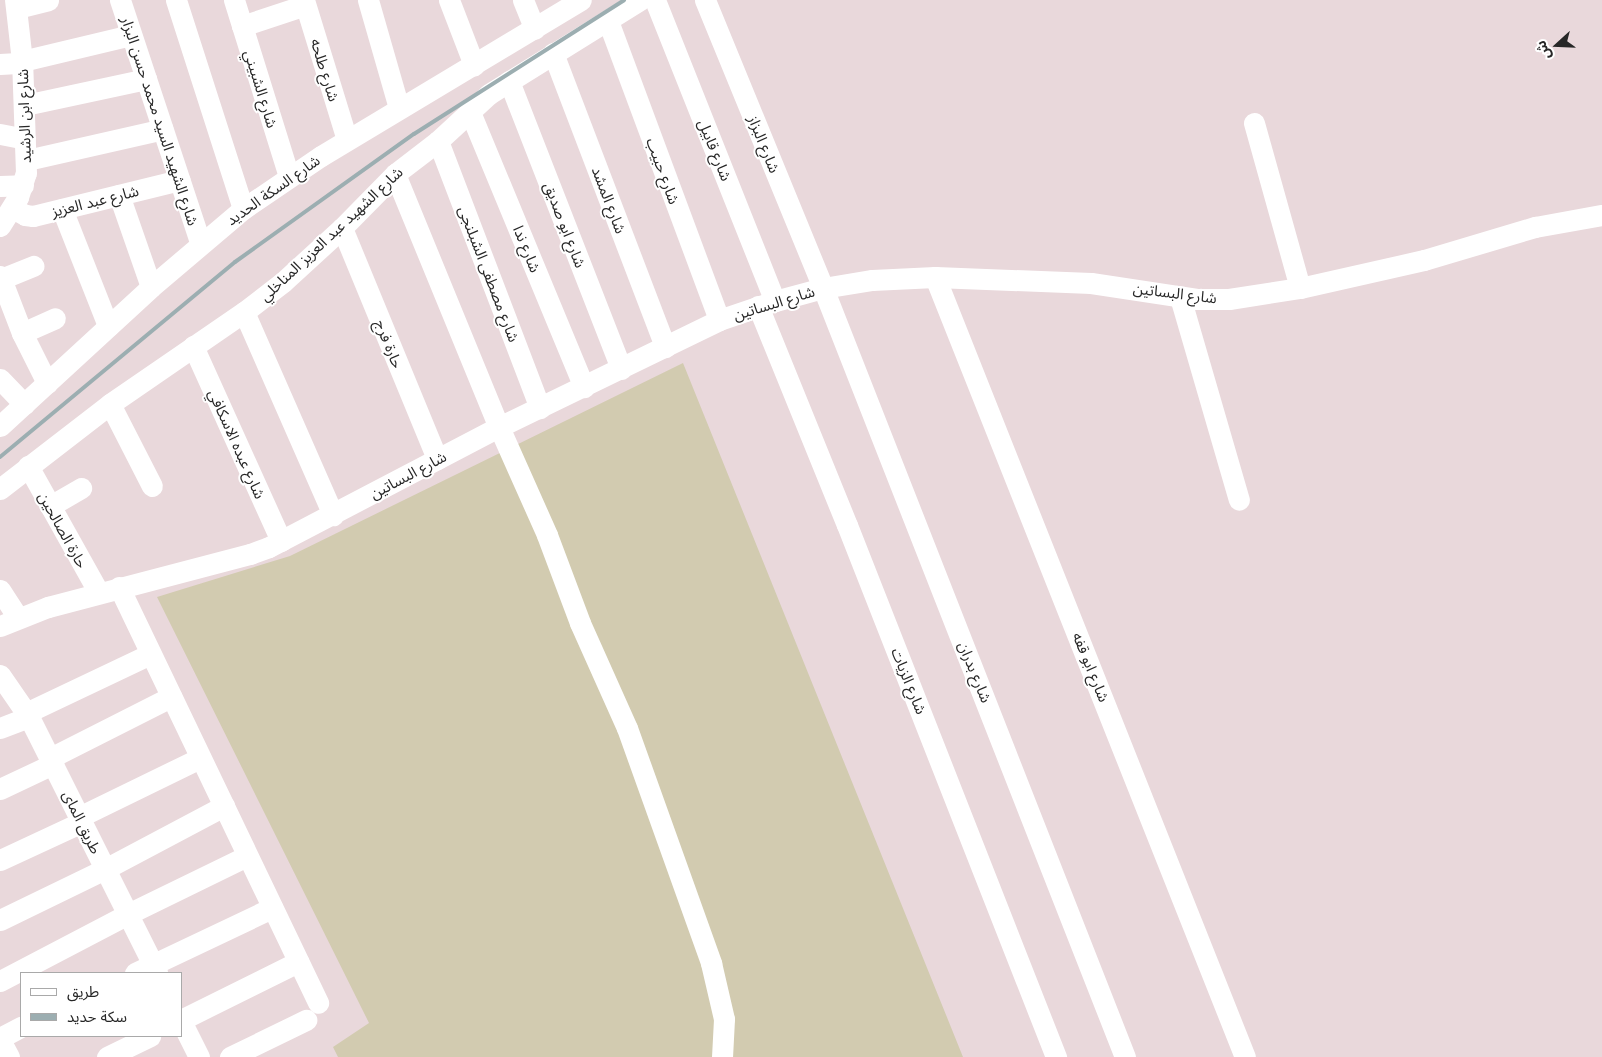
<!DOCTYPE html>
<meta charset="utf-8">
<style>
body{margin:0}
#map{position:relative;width:1602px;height:1057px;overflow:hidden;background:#e9d8db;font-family:Quicksand,"Noto Sans Arabic",sans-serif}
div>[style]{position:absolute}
.cemetery>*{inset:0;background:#d2cbb0}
.minor>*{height:21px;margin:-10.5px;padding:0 10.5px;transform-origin:10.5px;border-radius:10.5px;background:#fff}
.rail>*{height:4px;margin:-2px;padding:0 2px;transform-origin:2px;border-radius:2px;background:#9caeb1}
span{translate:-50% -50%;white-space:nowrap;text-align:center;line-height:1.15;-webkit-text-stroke:4px #fff;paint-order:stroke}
.street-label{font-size:15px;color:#272727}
.legend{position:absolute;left:20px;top:972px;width:162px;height:65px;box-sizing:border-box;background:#fff;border:1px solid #a9a9a9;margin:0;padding:6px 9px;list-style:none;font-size:15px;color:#272727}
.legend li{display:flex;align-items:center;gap:10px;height:25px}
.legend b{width:25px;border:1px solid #a9a9a9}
.north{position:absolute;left:1532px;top:20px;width:50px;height:50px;-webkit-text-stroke:4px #fff;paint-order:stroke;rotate:250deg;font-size:14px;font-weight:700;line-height:20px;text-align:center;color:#272727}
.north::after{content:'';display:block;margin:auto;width:18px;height:22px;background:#272727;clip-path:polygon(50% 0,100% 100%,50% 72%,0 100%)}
</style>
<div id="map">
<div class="cemetery">
<div style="clip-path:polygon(683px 363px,963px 1057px,338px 1057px,333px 1047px,369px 1023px,157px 597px,290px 556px)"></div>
</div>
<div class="minor">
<div style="left:120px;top:0;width:255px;rotate:71.7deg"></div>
<div style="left:176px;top:0;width:219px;rotate:72.2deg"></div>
<div style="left:234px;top:0;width:185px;rotate:72.7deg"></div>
<div style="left:304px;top:0;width:146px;rotate:72.9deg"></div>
<div style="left:368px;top:0;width:112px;rotate:74deg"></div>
<div style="left:449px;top:0;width:70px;rotate:69deg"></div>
<div style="left:523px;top:0;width:31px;rotate:68deg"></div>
<div style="left:655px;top:0;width:324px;rotate:68.3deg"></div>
<div style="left:705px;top:0;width:311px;rotate:67.7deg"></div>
<div style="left:823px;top:288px;width:826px;rotate:68.56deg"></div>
<div style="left:17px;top:8px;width:32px;rotate:-14deg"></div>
<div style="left:608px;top:21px;width:319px;rotate:69.6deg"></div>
<div style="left:242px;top:26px;width:66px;rotate:-18.4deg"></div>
<div style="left:553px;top:53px;width:315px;rotate:69.1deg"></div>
<div style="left:22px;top:61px;width:112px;rotate:-13.4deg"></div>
<div style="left:0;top:64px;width:22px;rotate:-3deg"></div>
<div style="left:509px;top:81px;width:309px;rotate:68.7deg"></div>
<div style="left:25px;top:105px;width:124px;rotate:-12.1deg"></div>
<div style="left:470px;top:112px;width:298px;rotate:67.5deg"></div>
<div style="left:1254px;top:123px;width:171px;rotate:74.4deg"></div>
<div style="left:0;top:134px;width:25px;rotate:11deg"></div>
<div style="left:438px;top:141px;width:286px;rotate:69.1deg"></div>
<div style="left:27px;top:160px;width:139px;rotate:-12.8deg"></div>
<div style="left:395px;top:174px;width:274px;rotate:67.7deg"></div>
<div style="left:499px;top:427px;width:118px;rotate:66deg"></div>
<div style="left:547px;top:535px;width:94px;rotate:69.4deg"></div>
<div style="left:580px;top:623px;width:115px;rotate:65.9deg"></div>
<div style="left:627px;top:728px;width:250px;rotate:70.3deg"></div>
<div style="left:711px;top:963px;width:57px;rotate:76.9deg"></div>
<div style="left:724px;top:1019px;width:38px;rotate:93deg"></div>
<div style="left:0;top:186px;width:23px;rotate:-2deg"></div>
<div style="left:119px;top:195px;width:97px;rotate:70.8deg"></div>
<div style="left:12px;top:208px;width:15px;rotate:28deg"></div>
<div style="left:25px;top:215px;width:8px;rotate:7deg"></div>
<div style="left:33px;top:216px;width:151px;rotate:-13.8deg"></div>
<div style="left:62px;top:209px;width:126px;rotate:68.5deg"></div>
<div style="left:0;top:226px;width:34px;rotate:-58deg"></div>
<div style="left:18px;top:197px;width:25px;rotate:-72deg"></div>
<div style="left:26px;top:173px;width:112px;rotate:-92deg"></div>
<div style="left:22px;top:61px;width:61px;rotate:-96.5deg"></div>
<div style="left:342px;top:228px;width:250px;rotate:67.6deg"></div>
<div style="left:0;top:276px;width:61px;rotate:68.9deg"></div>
<div style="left:22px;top:333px;width:56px;rotate:63.4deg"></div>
<div style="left:935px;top:277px;width:839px;rotate:68.33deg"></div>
<div style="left:1px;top:279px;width:35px;rotate:-22deg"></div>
<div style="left:1180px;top:297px;width:211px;rotate:73.8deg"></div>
<div style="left:758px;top:306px;width:236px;rotate:67.9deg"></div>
<div style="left:847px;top:525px;width:572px;rotate:68.55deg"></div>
<div style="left:244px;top:312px;width:222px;rotate:66.3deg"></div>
<div style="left:22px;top:333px;width:36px;rotate:-24deg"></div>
<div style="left:193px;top:346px;width:214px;rotate:65.7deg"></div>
<div style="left:0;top:379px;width:35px;rotate:46deg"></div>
<div style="left:110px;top:404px;width:92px;rotate:62.9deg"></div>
<div style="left:0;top:426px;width:205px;rotate:-42.6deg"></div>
<div style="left:151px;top:287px;width:121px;rotate:-40.3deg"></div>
<div style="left:243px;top:209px;width:94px;rotate:-34.2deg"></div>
<div style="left:321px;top:156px;width:303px;rotate:-31deg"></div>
<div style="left:28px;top:466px;width:145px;rotate:60.8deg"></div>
<div style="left:0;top:489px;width:139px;rotate:-37.7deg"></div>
<div style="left:110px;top:404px;width:163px;rotate:-34.5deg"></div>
<div style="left:244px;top:312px;width:49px;rotate:-37.6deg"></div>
<div style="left:283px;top:282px;width:80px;rotate:-42.5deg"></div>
<div style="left:342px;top:228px;width:76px;rotate:-45.5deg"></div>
<div style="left:395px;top:174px;width:54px;rotate:-37.5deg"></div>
<div style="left:438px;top:141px;width:69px;rotate:-42.7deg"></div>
<div style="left:489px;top:94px;width:178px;rotate:-31.9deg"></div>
<div style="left:50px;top:506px;width:36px;rotate:-30deg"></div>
<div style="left:119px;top:587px;width:461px;rotate:64.4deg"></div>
<div style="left:0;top:590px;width:33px;rotate:57deg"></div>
<div style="left:0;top:626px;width:52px;rotate:-21.6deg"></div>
<div style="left:48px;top:607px;width:209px;rotate:-14.7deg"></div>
<div style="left:250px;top:554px;width:20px;rotate:-20deg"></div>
<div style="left:269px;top:547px;width:259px;rotate:-27.6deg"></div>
<div style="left:499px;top:427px;width:245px;rotate:-25.9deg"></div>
<div style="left:719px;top:320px;width:59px;rotate:-18.7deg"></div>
<div style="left:775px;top:301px;width:50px;rotate:-15.2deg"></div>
<div style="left:823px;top:288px;width:50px;rotate:-9.3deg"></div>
<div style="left:872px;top:280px;width:63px;rotate:-2.7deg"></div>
<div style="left:935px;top:277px;width:156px;rotate:2.2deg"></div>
<div style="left:1091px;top:283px;width:107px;rotate:8.6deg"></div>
<div style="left:1197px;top:299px;width:32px"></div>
<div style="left:1229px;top:299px;width:72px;rotate:-8.8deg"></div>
<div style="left:1300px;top:288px;width:127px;rotate:-12.7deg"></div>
<div style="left:1424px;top:260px;width:116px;rotate:-16.6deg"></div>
<div style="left:1535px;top:227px;width:68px;rotate:-10.2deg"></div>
<div style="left:0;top:675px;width:51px;rotate:55.4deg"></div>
<div style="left:29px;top:717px;width:286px;rotate:63.4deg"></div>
<div style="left:26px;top:713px;width:137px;rotate:-25.4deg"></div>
<div style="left:0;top:728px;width:31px;rotate:-21deg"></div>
<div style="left:50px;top:758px;width:136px;rotate:-26.8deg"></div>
<div style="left:0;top:789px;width:59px;rotate:-25.3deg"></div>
<div style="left:79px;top:817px;width:135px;rotate:-26deg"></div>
<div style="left:0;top:860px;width:90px;rotate:-24.9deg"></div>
<div style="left:0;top:920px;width:117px;rotate:-25.9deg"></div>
<div style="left:105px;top:869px;width:135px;rotate:-27.9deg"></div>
<div style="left:135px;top:973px;width:152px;rotate:-25.4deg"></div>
<div style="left:0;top:981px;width:144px;rotate:-27.6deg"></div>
<div style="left:128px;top:914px;width:132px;rotate:-26deg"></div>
<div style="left:181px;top:1020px;width:131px;rotate:-26.4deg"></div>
<div style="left:181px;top:1021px;width:40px;rotate:63.4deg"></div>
<div style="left:0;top:1038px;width:24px;rotate:-28deg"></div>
<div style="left:0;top:1040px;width:19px;rotate:62deg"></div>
<div style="left:107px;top:1057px;width:48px;rotate:-26deg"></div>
<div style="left:230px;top:1057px;width:85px;rotate:-26deg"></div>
</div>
<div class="rail">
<div style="left:0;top:457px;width:305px;rotate:-39.7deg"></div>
<div style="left:235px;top:262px;width:220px;rotate:-35.6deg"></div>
<div style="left:414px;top:134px;width:249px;rotate:-32.5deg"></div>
</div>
<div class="street-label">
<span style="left:325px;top:70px;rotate:73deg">شارع طلحه</span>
<span style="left:261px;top:89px;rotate:73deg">شارع الشبيني</span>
<span style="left:24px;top:116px;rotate:-92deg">شارع ابن الرشيد</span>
<span style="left:160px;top:121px;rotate:72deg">شارع الشهيد السيد محمد حسن البزار</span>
<span style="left:764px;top:144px;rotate:68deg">شارع البزاز</span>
<span style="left:715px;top:150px;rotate:68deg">شارع قابيل</span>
<span style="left:663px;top:171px;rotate:70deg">شارع حبيب</span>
<span style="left:273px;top:190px;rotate:-35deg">شارع السكة الحديد</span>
<span style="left:609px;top:200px;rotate:69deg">شارع المشد</span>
<span style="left:95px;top:201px;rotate:-14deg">شارع عبد العزيز</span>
<span style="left:565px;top:225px;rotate:69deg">شارع ابو صديق</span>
<span style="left:331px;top:234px;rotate:-43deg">شارع الشهيد عبد العزيز المناخلي</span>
<span style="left:527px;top:249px;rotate:68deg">شارع ندا</span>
<span style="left:489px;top:274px;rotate:69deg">شارع مصطفى الشبلنجى</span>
<span style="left:1175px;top:293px;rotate:7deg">شارع البساتين</span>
<span style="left:774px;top:303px;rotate:-17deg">شارع البساتين</span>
<span style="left:389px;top:344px;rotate:68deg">حارة فرج</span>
<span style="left:237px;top:444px;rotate:66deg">شارع عبده الاسكافي</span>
<span style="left:408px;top:475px;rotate:-28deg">شارع البساتين</span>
<span style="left:63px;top:530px;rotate:61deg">حارة الصالحين</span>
<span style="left:1091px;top:667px;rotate:68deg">شارع ابو قفه</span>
<span style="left:975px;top:672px;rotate:68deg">شارع بدران</span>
<span style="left:909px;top:681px;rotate:68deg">شارع الزيات</span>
<span style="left:82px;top:822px;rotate:64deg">طريق الماى</span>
</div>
<ul class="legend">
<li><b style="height:6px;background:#fff"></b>طريق</li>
<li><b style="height:6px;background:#9caeb1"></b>سكة حديد</li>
</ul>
<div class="north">ش</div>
</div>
